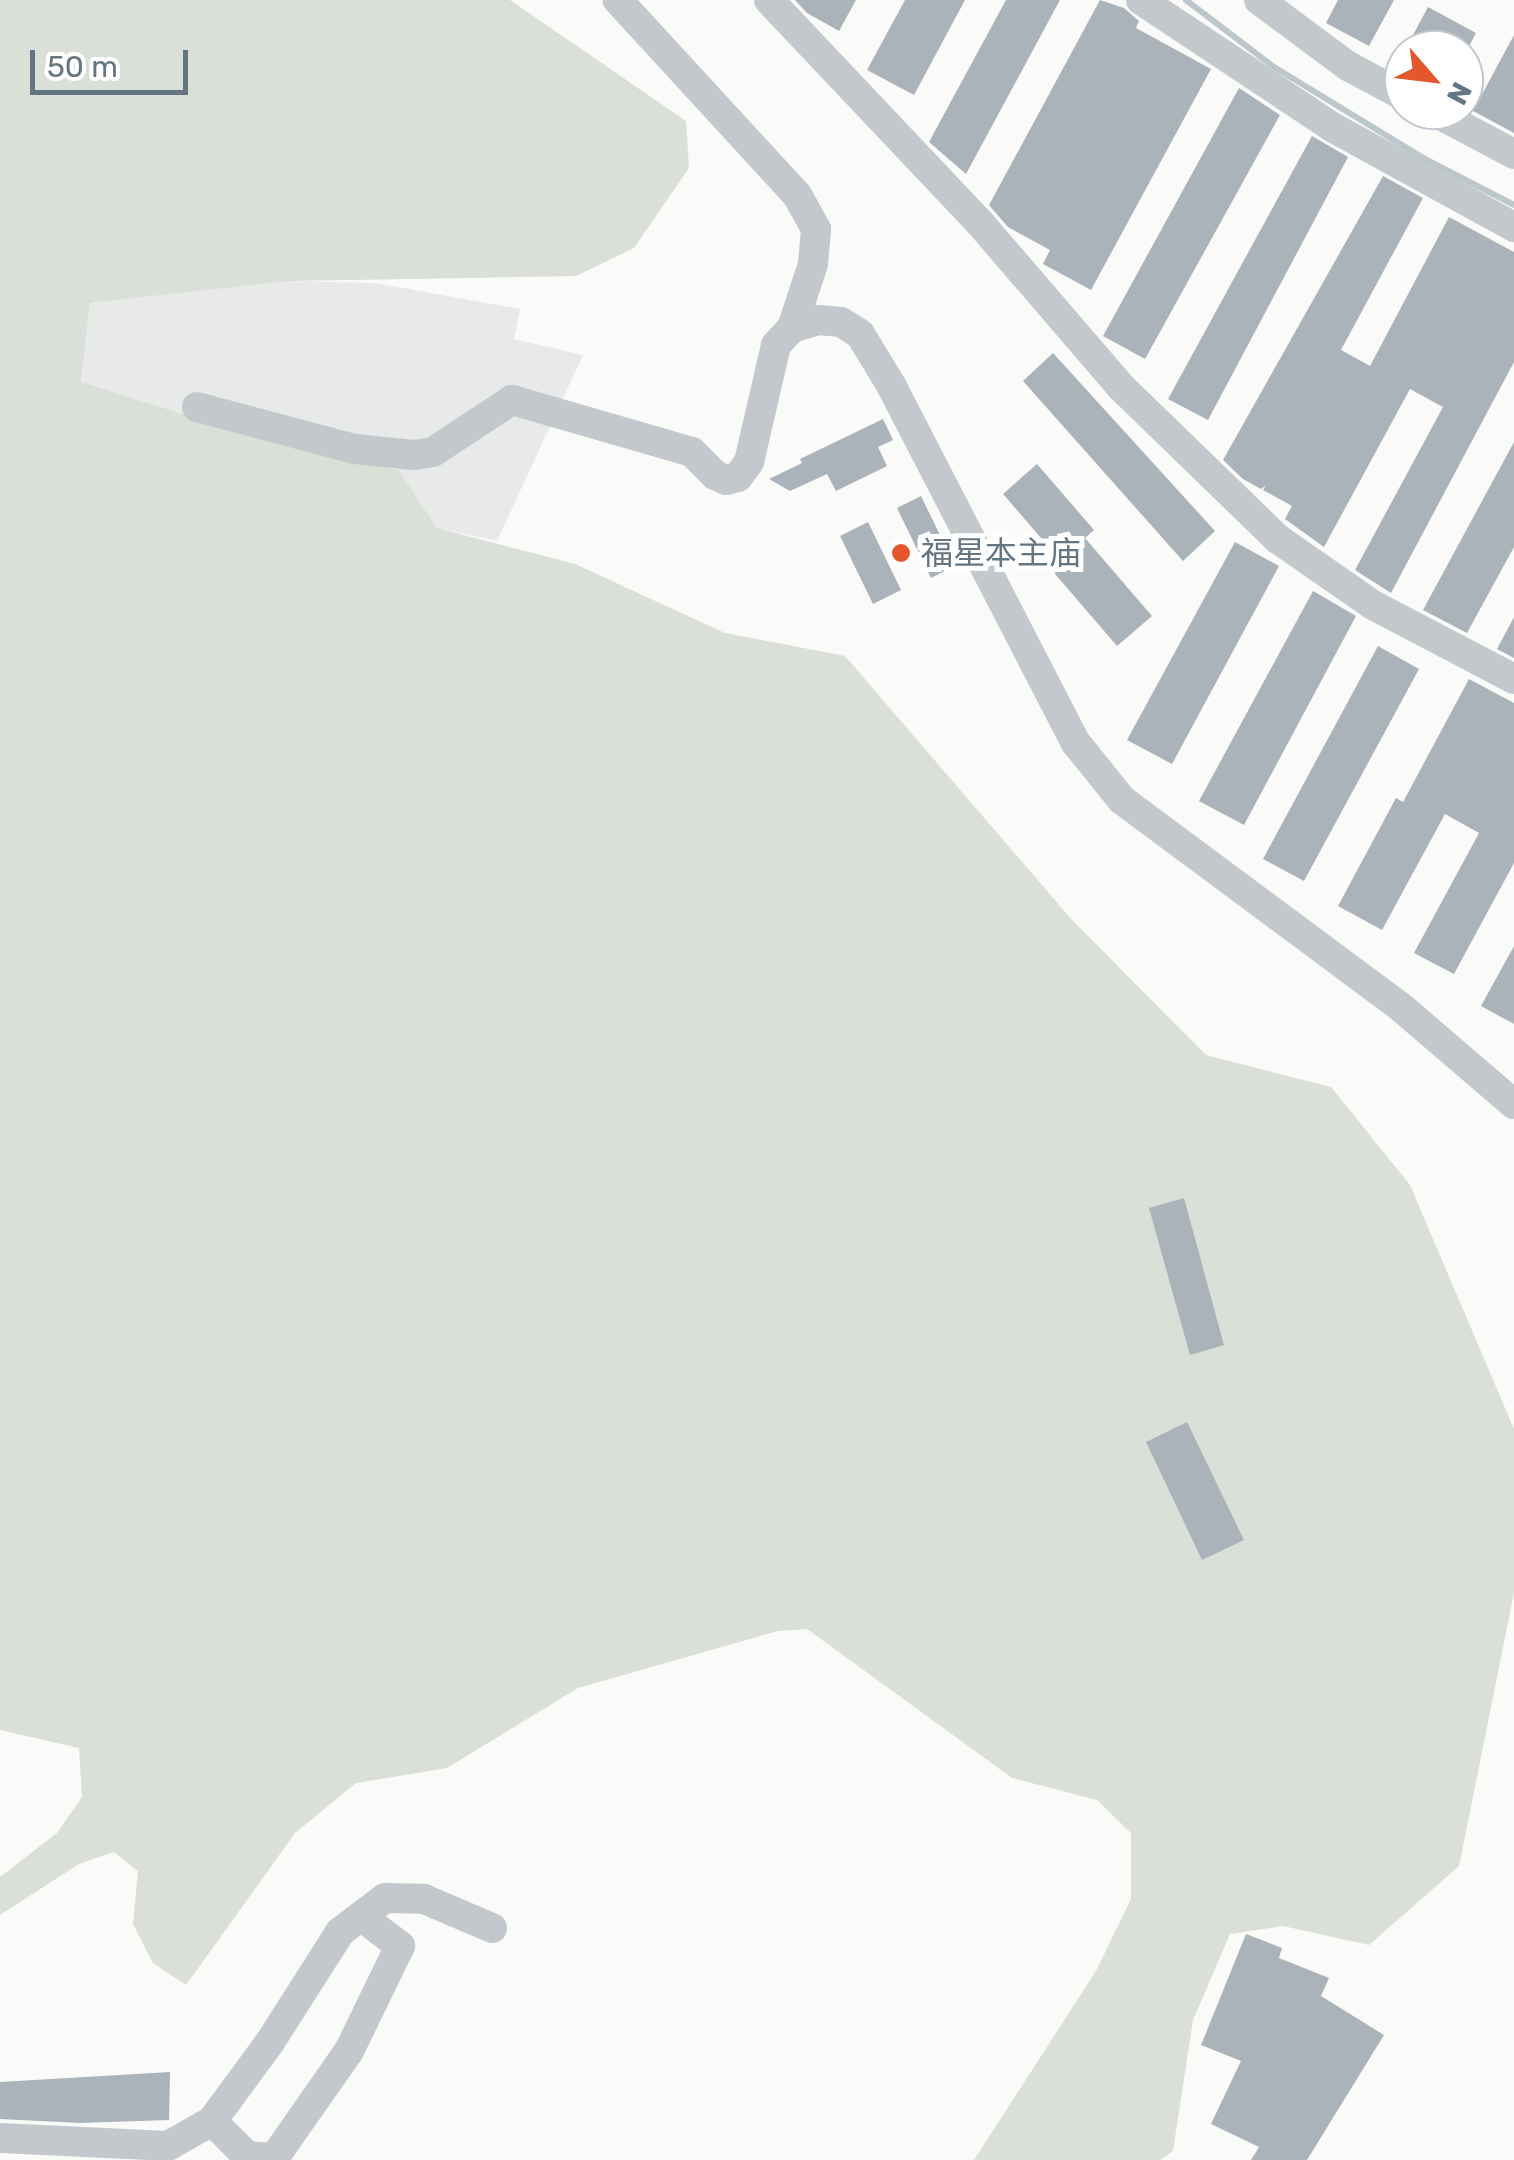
<!DOCTYPE html>
<meta charset="utf-8">
<style>
body{margin:0}
#map{position:relative;width:1514px;height:2160px;overflow:hidden;background:#fafaf8;font-family:Rubik,"Noto Sans SC",sans-serif}
div>[style]{position:absolute}
.built>*{inset:0;background:#e8e9e9}
.green>*{inset:0;background:#dadfd7}
.stream>*{height:6px;margin:-3px;padding:0 3px;transform-origin:3px;border-radius:3px;background:#bbc7cb}
.building>*{inset:0;background:#aab3b9}
.minor>*{height:30px;margin:-15px;padding:0 15px;transform-origin:15px;border-radius:15px;background:#c3c8cc}
.dots>*{width:28px;height:28px;translate:-50% -50%;box-sizing:border-box;border:5px solid #fff;border-radius:50%}
span{translate:-50% -50%;white-space:nowrap;text-align:center;line-height:1.15;-webkit-text-stroke:10px #fff;paint-order:stroke}
.poi-label{font-size:32px;color:#657683}
.left{translate:0 -50%;text-align:left}
.north{position:absolute;left:1384px;top:30px;width:100px;height:100px;box-sizing:border-box;background:#fff;border:2px solid #c1c8cd;border-radius:50%;rotate:118deg;font-size:28px;font-weight:700;line-height:40px;text-align:center;color:#657683}
.north::after{content:'';display:block;margin:auto;width:35px;height:45px;background:#e4572e;clip-path:polygon(50% 0,100% 100%,50% 72%,0 100%)}
.scale{position:absolute;left:30px;top:50px;width:158px;height:45px;box-sizing:border-box;border:5px solid #657683;border-top:0;padding-left:12px;font-size:30px;line-height:35px;white-space:nowrap;color:#657683;-webkit-text-stroke:8px #fff;paint-order:stroke}
</style>
<div id="map">
<div class="built">
<div style="clip-path:polygon(291px 281px,375px 283px,520px 309px,514px 339px,583px 355px,497px 541px,437px 528px,399px 470px,255px 438px,81px 383px,90px 303px)"></div>
</div>
<div class="green">
<div style="clip-path:polygon(0 0,510px 0,686px 121px,689px 168px,634px 248px,576px 276px,291px 281px,90px 303px,81px 382px,255px 437px,399px 470px,437px 528px,575px 564px,725px 633px,845px 656px,1072px 920px,1206px 1055px,1331px 1087px,1410px 1185px,1514px 1429px,1514px 1593px,1459px 1866px,1369px 1945px,1283px 1926px,1230px 1934px,1193px 2020px,1173px 2151px,1160px 2160px,974px 2160px,1096px 1971px,1131px 1899px,1131px 1833px,1097px 1800px,1012px 1778px,807px 1629px,778px 1631px,578px 1688px,447px 1768px,356px 1783px,295px 1833px,186px 1985px,153px 1963px,133px 1924px,138px 1871px,114px 1852px,79px 1864px,0 1915px,0 1877px,57px 1833px,82px 1797px,79px 1748px,0 1730px)"></div>
</div>
<div class="stream">
<div style="left:1186px;top:0;width:111px;rotate:37.3deg"></div>
<div style="left:1274px;top:67px;width:175px;rotate:31.4deg"></div>
<div style="left:1423px;top:158px;width:102px;rotate:27.3deg"></div>
</div>
<div class="building">
<div style="clip-path:polygon(795px 0,856px 0,839px 31px,807px 13px)"></div>
<div style="clip-path:polygon(905px 0,965px 0,914px 95px,867px 70px)"></div>
<div style="clip-path:polygon(1006px 0,1060px 0,966px 174px,929px 142px)"></div>
<div style="clip-path:polygon(1100px 0,1124px 8px,1139px 21px,1136px 28px,1211px 69px,1091px 290px,1043px 264px,1050px 250px,1008px 227px,989px 205px)"></div>
<div style="clip-path:polygon(1338px 0,1394px 0,1369px 46px,1326px 23px)"></div>
<div style="clip-path:polygon(1428px 7px,1476px 33px,1467px 50px,1405px 50px)"></div>
<div style="clip-path:polygon(1514px 35px,1514px 133px,1473px 111px)"></div>
<div style="clip-path:polygon(1239px 88px,1280px 115px,1145px 359px,1103px 336px)"></div>
<div style="clip-path:polygon(1312px 136px,1348px 157px,1208px 420px,1168px 399px)"></div>
<div style="clip-path:polygon(1383px 176px,1423px 198px,1341px 350px,1370px 366px,1449px 217px,1514px 252px,1514px 362px,1391px 593px,1355px 570px,1443px 407px,1410px 389px,1324px 547px,1285px 519px,1292px 506px,1263px 490px,1266px 485px,1261px 489px,1243px 479px,1223px 460px)"></div>
<div style="clip-path:polygon(1053px 353px,1215px 531px,1183px 561px,1023px 381px)"></div>
<div style="clip-path:polygon(883px 419px,893px 440px,878px 447px,887px 466px,836px 491px,827px 474px,790px 491px,769px 479px,802px 463px,800px 459px)"></div>
<div style="clip-path:polygon(1514px 442px,1514px 547px,1467px 633px,1423px 610px)"></div>
<div style="clip-path:polygon(1037px 464px,1094px 530px,1085px 538px,1152px 616px,1117px 646px,1050px 568px,1060px 560px,1003px 494px)"></div>
<div style="clip-path:polygon(921px 496px,955px 566px,931px 578px,897px 508px)"></div>
<div style="clip-path:polygon(868px 522px,901px 590px,873px 604px,840px 536px)"></div>
<div style="clip-path:polygon(1235px 542px,1279px 566px,1172px 764px,1127px 740px)"></div>
<div style="clip-path:polygon(1313px 591px,1356px 616px,1244px 825px,1199px 801px)"></div>
<div style="clip-path:polygon(1514px 617px,1514px 658px,1497px 649px)"></div>
<div style="clip-path:polygon(1378px 646px,1419px 669px,1304px 881px,1263px 859px)"></div>
<div style="clip-path:polygon(1469px 679px,1514px 703px,1514px 863px,1454px 974px,1414px 953px,1479px 833px,1445px 814px,1382px 930px,1338px 906px,1396px 798px,1403px 802px)"></div>
<div style="clip-path:polygon(1514px 946px,1514px 1024px,1481px 1006px)"></div>
<div style="clip-path:polygon(1184px 1198px,1224px 1345px,1190px 1355px,1149px 1208px)"></div>
<div style="clip-path:polygon(1187px 1422px,1244px 1540px,1202px 1560px,1146px 1442px)"></div>
<div style="clip-path:polygon(1246px 1934px,1282px 1948px,1279px 1958px,1329px 1978px,1321px 1996px,1384px 2035px,1307px 2160px,1251px 2160px,1259px 2147px,1211px 2124px,1241px 2061px,1201px 2045px)"></div>
<div style="clip-path:polygon(170px 2072px,169px 2120px,80px 2123px,0 2119px,0 2082px)"></div>
</div>
<div class="minor">
<div style="left:769px;top:0;width:307px;rotate:46.6deg"></div>
<div style="left:980px;top:223px;width:216px;rotate:49.3deg"></div>
<div style="left:1121px;top:387px;width:219px;rotate:44.1deg"></div>
<div style="left:1278px;top:539px;width:116px;rotate:34.8deg"></div>
<div style="left:1373px;top:605px;width:159px;rotate:27.7deg"></div>
<div style="left:1141px;top:0;width:229px;rotate:33.6deg"></div>
<div style="left:1332px;top:127px;width:208px;rotate:28.8deg"></div>
<div style="left:1259px;top:0;width:111px;rotate:36.6deg"></div>
<div style="left:1348px;top:66px;width:64px;rotate:28.2deg"></div>
<div style="left:1431px;top:110px;width:94px;rotate:27.9deg"></div>
<div style="left:792px;top:328px;width:27px;rotate:-17deg"></div>
<div style="left:818px;top:320px;width:23px;rotate:5deg"></div>
<div style="left:841px;top:322px;width:22px;rotate:32deg"></div>
<div style="left:860px;top:334px;width:60px;rotate:58.7deg"></div>
<div style="left:891px;top:385px;width:403px;rotate:62.7deg"></div>
<div style="left:1076px;top:743px;width:73px;rotate:51.1deg"></div>
<div style="left:1122px;top:800px;width:350px;rotate:36.6deg"></div>
<div style="left:1403px;top:1009px;width:146px;rotate:40.6deg"></div>
<div style="left:197px;top:407px;width:163px;rotate:14.9deg"></div>
<div style="left:355px;top:449px;width:59px;rotate:5.8deg"></div>
<div style="left:414px;top:455px;width:19px;rotate:-9deg"></div>
<div style="left:433px;top:452px;width:95px;rotate:-33.4deg"></div>
<div style="left:512px;top:400px;width:187px;rotate:16.1deg"></div>
<div style="left:692px;top:452px;width:33px;rotate:45deg"></div>
<div style="left:715px;top:475px;width:12px;rotate:24deg"></div>
<div style="left:726px;top:480px;width:12px;rotate:-14deg"></div>
<div style="left:738px;top:477px;width:19px;rotate:-54deg"></div>
<div style="left:749px;top:462px;width:120px;rotate:-77deg"></div>
<div style="left:776px;top:345px;width:23px;rotate:-47deg"></div>
<div style="left:792px;top:328px;width:67px;rotate:-71.8deg"></div>
<div style="left:813px;top:264px;width:35px;rotate:-85deg"></div>
<div style="left:816px;top:229px;width:39px;rotate:-119deg"></div>
<div style="left:797px;top:195px;width:265px;rotate:-132.6deg"></div>
<div style="left:212px;top:2121px;width:49px;rotate:45deg"></div>
<div style="left:247px;top:2156px;width:27px;rotate:4deg"></div>
<div style="left:274px;top:2158px;width:131px;rotate:-55deg"></div>
<div style="left:349px;top:2051px;width:117px;rotate:-64.1deg"></div>
<div style="left:400px;top:1946px;width:49px;rotate:-142.4deg"></div>
<div style="left:0;top:2138px;width:168px;rotate:2.7deg"></div>
<div style="left:168px;top:2146px;width:51px;rotate:-29.6deg"></div>
<div style="left:212px;top:2121px;width:98px;rotate:-53.7deg"></div>
<div style="left:270px;top:2042px;width:130px;rotate:-57.5deg"></div>
<div style="left:340px;top:1932px;width:56px;rotate:-37.1deg"></div>
<div style="left:385px;top:1898px;width:39px;rotate:1deg"></div>
<div style="left:424px;top:1899px;width:74px;rotate:23.1deg"></div>
</div>
<div class="dots">
<div style="left:901px;top:553px;background:#e4572e"></div>
</div>
<div class="poi-label">
<span class="left" style="left:921px;top:553px">福星本主庙</span>
</div>
<div class="north">N</div>
<div class="scale">50 m</div>
</div>
